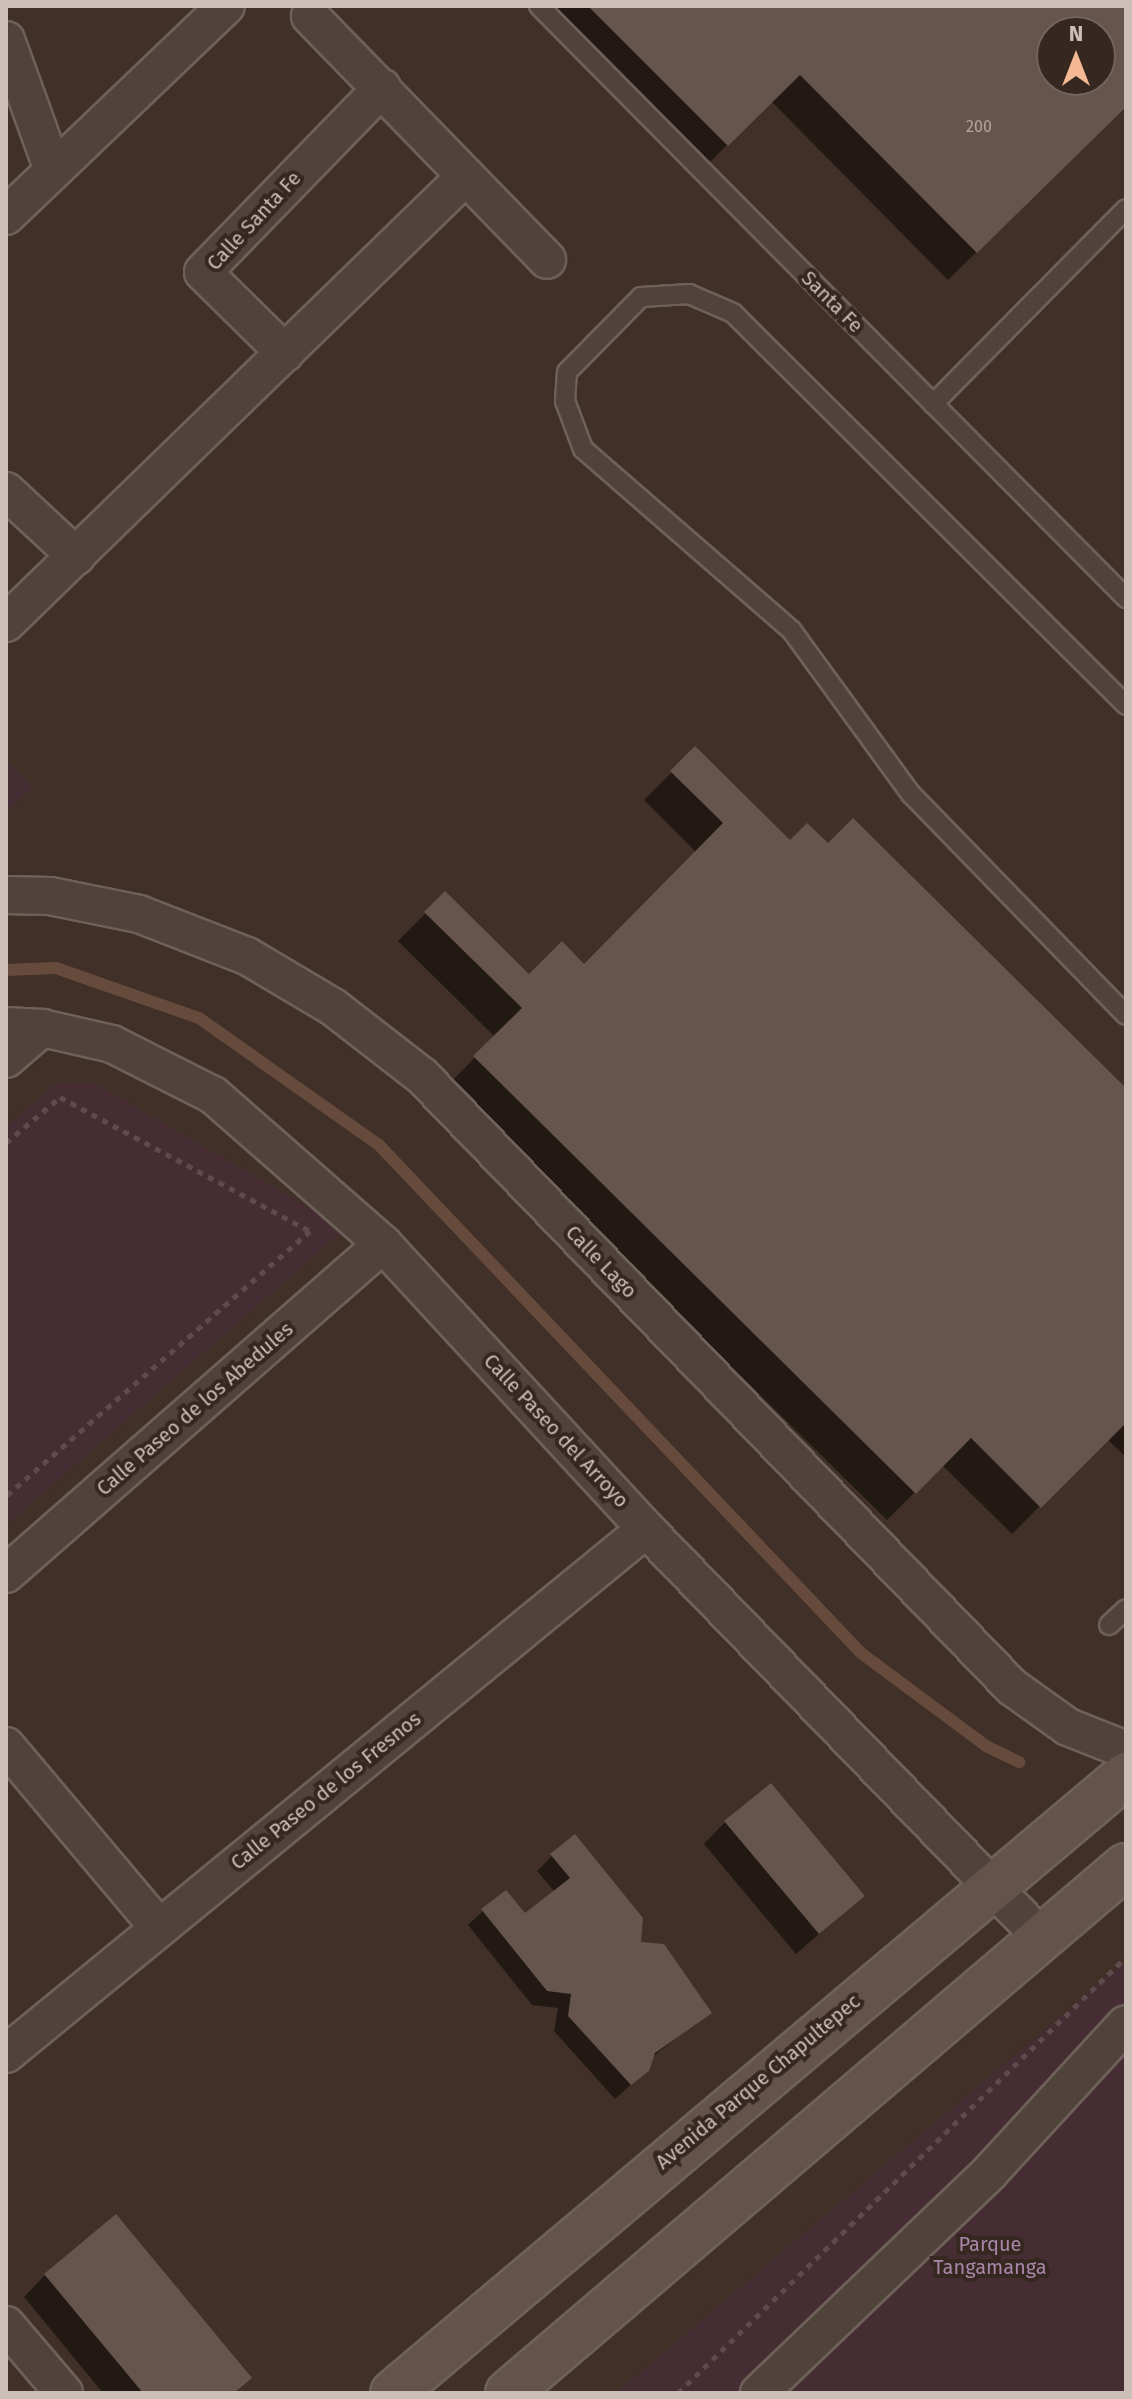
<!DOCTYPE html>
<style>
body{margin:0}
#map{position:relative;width:1132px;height:2399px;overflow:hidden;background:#403027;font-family:"Fira Sans",sans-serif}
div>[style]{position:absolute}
.green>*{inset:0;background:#462d33}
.shadow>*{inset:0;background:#0007}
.stream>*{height:12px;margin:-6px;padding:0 6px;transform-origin:6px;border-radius:6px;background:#664b3c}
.building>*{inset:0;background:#66554c}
.path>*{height:5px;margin-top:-2.5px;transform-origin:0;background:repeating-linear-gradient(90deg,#604a4d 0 6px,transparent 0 12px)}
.roads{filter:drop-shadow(2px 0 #6e6159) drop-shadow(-2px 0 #6e6159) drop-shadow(0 2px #6e6159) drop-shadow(0 -2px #6e6159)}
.service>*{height:18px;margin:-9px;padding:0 9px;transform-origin:9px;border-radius:9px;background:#50433c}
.minor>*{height:36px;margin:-18px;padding:0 18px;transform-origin:18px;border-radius:18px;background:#50433c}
.secondary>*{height:44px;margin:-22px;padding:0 22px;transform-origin:22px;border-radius:22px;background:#63534a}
span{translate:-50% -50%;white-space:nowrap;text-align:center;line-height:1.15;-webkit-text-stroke:8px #362820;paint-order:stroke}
.number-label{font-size:16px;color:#b2a49d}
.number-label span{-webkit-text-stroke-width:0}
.street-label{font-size:20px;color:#cbbfb8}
.park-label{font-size:20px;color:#a986a9}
.frame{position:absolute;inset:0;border:8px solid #cbbfb8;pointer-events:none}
.north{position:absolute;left:1036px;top:16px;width:80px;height:80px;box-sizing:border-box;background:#362820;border:2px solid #72645d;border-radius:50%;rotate:0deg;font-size:22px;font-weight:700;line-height:32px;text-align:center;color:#cbbfb8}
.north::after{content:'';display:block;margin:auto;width:28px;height:36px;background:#f4b894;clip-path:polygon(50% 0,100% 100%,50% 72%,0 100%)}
</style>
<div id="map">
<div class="green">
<div style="clip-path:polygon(6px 759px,32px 788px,6px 813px)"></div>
<div style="clip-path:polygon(57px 1083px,94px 1083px,345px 1229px,6px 1525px,6px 1127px)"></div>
<div style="clip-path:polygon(1126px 1961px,1126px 2393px,616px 2393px)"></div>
</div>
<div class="shadow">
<div style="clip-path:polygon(evenodd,533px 6px,1126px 6px,1126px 105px,948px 280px,771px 101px,699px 173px,533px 6px,1052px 32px,1100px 32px,1100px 80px,1052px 80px,1052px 32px)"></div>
<div style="clip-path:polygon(695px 749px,790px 843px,828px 846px,1126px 1091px,1126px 1457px,1107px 1439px,1012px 1534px,942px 1465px,887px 1520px,447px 1086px,495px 1037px,398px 941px,445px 894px,529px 976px,584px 966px,697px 853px,644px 800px)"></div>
<div style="clip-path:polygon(725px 1822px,862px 1896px,796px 1954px,704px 1844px)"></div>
<div style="clip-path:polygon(552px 1856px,709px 2012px,651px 2058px,647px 2070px,615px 2099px,554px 2031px,558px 2008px,532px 2005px,468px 1925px,483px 1911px,525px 1916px,555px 1892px,537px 1871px)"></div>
<div style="clip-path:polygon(45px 2275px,250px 2378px,234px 2393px,103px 2393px,24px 2297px)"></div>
</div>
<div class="stream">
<div style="left:6px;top:970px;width:50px;rotate:-2.3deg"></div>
<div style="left:56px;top:968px;width:151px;rotate:19.3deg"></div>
<div style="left:199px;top:1018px;width:220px;rotate:35.2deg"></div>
<div style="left:379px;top:1145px;width:700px;rotate:46.5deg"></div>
<div style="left:861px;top:1653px;width:156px;rotate:36.6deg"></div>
<div style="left:986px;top:1746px;width:37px;rotate:26deg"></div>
</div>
<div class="building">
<div style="clip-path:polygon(evenodd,588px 6px,1126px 6px,1126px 107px,977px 253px,800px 75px,728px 146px,588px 6px,1052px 32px,1100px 32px,1100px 80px,1052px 80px,1052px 32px)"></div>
<div style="clip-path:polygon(695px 746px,790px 840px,807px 823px,828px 843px,853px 818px,1126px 1088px,1126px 1423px,1041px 1508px,971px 1438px,916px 1494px,473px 1056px,522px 1008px,424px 912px,445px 891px,529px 974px,562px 941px,584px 964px,723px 823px,670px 771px)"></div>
<div style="clip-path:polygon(771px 1783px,865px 1896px,819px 1934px,724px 1821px)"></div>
<div style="clip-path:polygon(575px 1834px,643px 1918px,641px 1942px,664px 1944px,712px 2013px,655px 2053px,649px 2071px,631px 2085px,568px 2016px,571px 1994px,547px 1991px,481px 1909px,506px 1890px,525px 1913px,570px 1878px,550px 1854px)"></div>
<div style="clip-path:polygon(116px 2214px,252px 2378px,234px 2393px,143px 2393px,44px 2274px)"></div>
</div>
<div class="path">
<div style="left:6px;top:1143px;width:71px;rotate:-40.4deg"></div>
<div style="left:60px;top:1097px;width:284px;rotate:28.2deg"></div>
<div style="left:310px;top:1231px;width:403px;rotate:138.9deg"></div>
<div style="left:678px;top:2393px;width:625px;rotate:-44.22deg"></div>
</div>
<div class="roads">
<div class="service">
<div style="left:539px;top:6px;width:834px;rotate:45.24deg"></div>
<div style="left:933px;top:404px;width:274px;rotate:-45.3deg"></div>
<div style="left:1126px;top:705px;width:555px;rotate:-135.07deg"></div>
<div style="left:733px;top:313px;width:48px;rotate:-156.6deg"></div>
<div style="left:689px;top:294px;width:48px;rotate:176.4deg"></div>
<div style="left:641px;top:297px;width:105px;rotate:134.6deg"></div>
<div style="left:567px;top:372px;width:29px;rotate:94deg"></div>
<div style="left:565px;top:401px;width:51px;rotate:69.4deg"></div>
<div style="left:583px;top:449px;width:277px;rotate:41deg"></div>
<div style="left:792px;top:631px;width:202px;rotate:53.9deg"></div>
<div style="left:911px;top:794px;width:308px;rotate:45.8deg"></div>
<div style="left:1109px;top:1625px;width:23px;rotate:-43deg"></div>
</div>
<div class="minor">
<div style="left:310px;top:16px;width:340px;rotate:45.8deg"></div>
<div style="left:6px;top:40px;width:138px;rotate:70.1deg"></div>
<div style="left:6px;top:216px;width:304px;rotate:-43.7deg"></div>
<div style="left:285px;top:353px;width:115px;rotate:-135.4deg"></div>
<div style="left:203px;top:272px;width:257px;rotate:-45.8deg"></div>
<div style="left:6px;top:491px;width:96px;rotate:42.9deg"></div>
<div style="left:6px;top:623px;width:641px;rotate:-44.18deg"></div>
<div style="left:6px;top:895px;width:44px;rotate:1.3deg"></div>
<div style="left:50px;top:896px;width:91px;rotate:11.4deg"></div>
<div style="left:139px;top:914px;width:116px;rotate:21.3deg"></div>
<div style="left:247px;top:956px;width:100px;rotate:30.7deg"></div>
<div style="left:333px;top:1007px;width:113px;rotate:37.8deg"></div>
<div style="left:422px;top:1076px;width:849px;rotate:46deg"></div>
<div style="left:1012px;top:1687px;width:69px;rotate:35.5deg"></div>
<div style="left:1068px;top:1727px;width:62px;rotate:21.6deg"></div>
<div style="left:6px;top:1026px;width:36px;rotate:3deg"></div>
<div style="left:42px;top:1028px;width:72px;rotate:12.9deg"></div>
<div style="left:112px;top:1044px;width:113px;rotate:26.8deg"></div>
<div style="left:213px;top:1095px;width:226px;rotate:41.2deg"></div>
<div style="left:383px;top:1244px;width:388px;rotate:47.3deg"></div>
<div style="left:646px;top:1529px;width:569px;rotate:45.93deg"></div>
<div style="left:6px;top:1059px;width:48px;rotate:-40.7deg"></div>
<div style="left:6px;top:1574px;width:501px;rotate:-41.2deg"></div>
<div style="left:6px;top:1746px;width:238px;rotate:49.9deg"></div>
<div style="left:6px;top:2054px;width:828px;rotate:-39.36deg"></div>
<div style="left:6px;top:2325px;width:89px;rotate:49.5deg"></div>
<div style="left:759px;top:2393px;width:318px;rotate:-43.7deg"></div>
<div style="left:989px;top:2173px;width:202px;rotate:-47.4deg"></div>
</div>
<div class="secondary">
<div style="left:393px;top:2393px;width:959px;rotate:-40.13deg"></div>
<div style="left:508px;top:2393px;width:812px;rotate:-40.46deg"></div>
</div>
</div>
<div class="number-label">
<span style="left:979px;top:127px">200</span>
</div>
<div class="street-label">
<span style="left:254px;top:221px;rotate:-47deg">Calle Santa Fe</span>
<span style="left:832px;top:302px;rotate:45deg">Santa Fe</span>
<span style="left:601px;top:1262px;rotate:46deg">Calle Lago</span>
<span style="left:195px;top:1409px;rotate:-41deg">Calle Paseo de los Abedules</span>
<span style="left:556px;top:1431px;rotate:47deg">Calle Paseo del Arroyo</span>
<span style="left:326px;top:1791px;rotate:-39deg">Calle Paseo de los Fresnos</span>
<span style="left:758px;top:2082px;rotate:-40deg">Avenida Parque Chapultepec</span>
</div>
<div class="park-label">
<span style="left:990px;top:2256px">Parque<br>Tangamanga</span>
</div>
<div class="frame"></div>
<div class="north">N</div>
</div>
